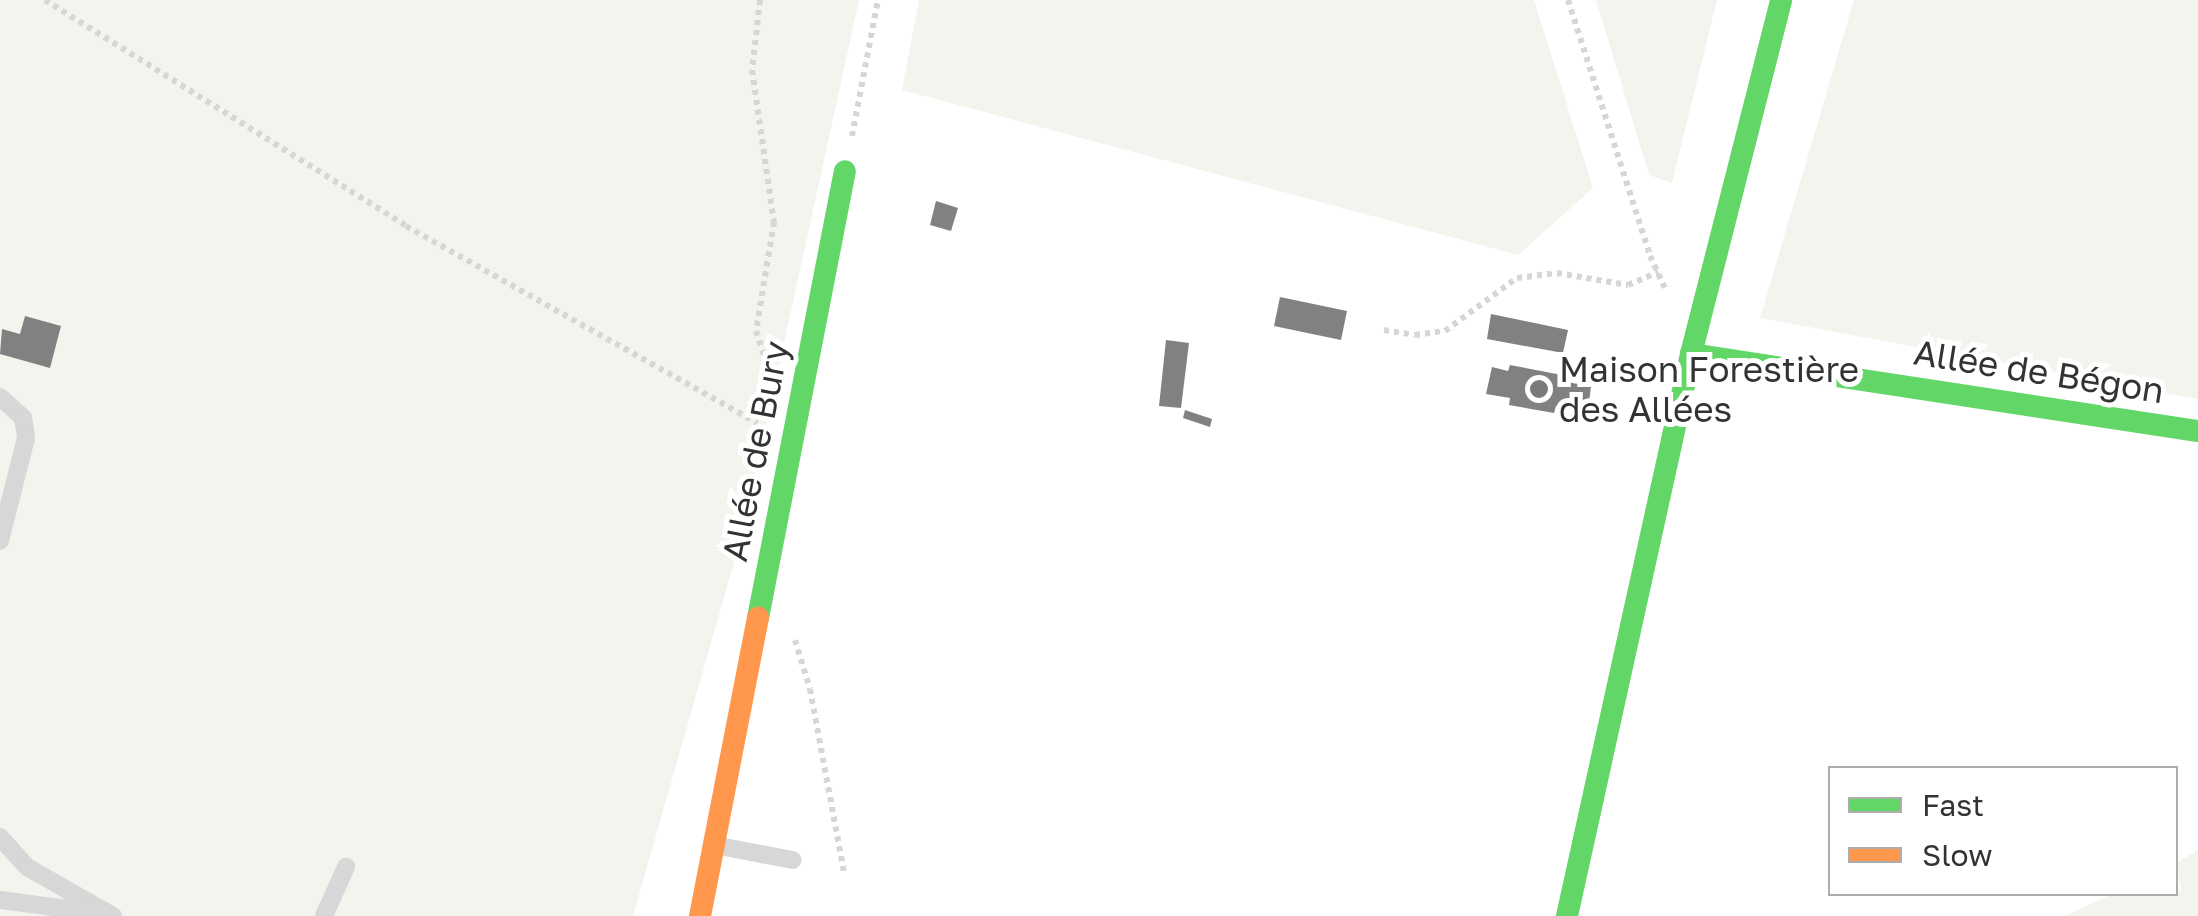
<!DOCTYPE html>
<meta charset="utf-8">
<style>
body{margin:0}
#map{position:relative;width:2198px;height:916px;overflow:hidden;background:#fff;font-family:"Golos Text",sans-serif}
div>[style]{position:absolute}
.green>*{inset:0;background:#f1f5ed}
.building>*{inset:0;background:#818181}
.path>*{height:6px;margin-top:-3px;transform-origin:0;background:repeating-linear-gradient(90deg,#d6d6d6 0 5px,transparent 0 10px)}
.lane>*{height:18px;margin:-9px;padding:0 9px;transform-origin:9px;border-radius:9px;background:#d7d7d7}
.fast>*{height:22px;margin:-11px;padding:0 11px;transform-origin:11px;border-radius:11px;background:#63d668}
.slow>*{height:22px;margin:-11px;padding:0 11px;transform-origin:11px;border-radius:11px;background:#ff974d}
.dots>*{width:28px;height:28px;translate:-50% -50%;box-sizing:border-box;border:5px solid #fff;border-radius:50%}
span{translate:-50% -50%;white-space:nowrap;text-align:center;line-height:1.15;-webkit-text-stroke:10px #fff;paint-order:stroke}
.poi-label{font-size:35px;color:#333}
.left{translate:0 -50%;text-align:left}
.street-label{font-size:35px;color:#333}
.legend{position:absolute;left:1828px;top:766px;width:350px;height:130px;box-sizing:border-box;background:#fff;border:2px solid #adadad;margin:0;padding:12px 18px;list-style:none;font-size:30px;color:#333}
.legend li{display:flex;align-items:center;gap:20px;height:50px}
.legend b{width:50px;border:2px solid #adadad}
</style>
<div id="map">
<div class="green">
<div style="clip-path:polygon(0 0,859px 0,743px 531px,633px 916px,0 916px)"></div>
<div style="clip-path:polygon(919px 0,1534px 0,1593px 188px,1518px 255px,902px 90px)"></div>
<div style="clip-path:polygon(1596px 0,1717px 0,1672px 183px,1649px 175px)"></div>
<div style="clip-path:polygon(1854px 0,2198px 0,2198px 399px,1760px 318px)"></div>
<div style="clip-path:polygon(2198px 850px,2198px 916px,2065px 916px,2112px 894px,2176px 894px,2181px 888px,2176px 863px)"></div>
</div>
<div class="building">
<div style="clip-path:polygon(936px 201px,958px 208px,951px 231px,930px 225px)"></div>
<div style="clip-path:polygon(1280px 297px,1347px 311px,1341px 340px,1274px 326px)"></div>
<div style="clip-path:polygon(1491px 314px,1568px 330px,1563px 353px,1487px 339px)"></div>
<div style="clip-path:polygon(25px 316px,61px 326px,50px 368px,0 354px,2px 329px,20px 334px)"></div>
<div style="clip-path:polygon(1166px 340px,1189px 343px,1181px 408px,1159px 406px)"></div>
<div style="clip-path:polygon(1510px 365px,1562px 375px,1560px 381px,1591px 386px,1588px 411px,1556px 406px,1554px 413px,1509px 405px,1510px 398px,1486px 394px,1492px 367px,1508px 371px)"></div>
<div style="clip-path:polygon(1185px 410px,1212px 419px,1210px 427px,1183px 418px)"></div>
</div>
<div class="path">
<div style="left:45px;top:0;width:426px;rotate:32deg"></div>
<div style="left:406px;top:226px;width:403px;rotate:29.3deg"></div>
<div style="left:760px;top:0;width:70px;rotate:96.5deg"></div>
<div style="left:752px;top:70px;width:154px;rotate:81.8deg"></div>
<div style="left:774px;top:222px;width:110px;rotate:99.4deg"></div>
<div style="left:756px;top:331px;width:33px;rotate:72deg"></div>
<div style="left:1568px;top:0;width:269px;rotate:72.2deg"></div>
<div style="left:1650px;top:256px;width:35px;rotate:65deg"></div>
<div style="left:852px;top:136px;width:138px;rotate:-79.2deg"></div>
<div style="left:1384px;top:330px;width:31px;rotate:9deg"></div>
<div style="left:1415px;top:335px;width:30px;rotate:-8deg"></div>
<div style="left:1445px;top:331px;width:89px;rotate:-36.4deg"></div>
<div style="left:1517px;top:278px;width:40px;rotate:-7.1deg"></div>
<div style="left:1557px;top:273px;width:72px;rotate:9.6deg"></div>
<div style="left:1628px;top:285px;width:33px;rotate:-23deg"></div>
<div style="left:795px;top:640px;width:51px;rotate:73deg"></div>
<div style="left:810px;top:689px;width:187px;rotate:79.5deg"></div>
</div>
<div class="lane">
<div style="left:0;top:397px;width:31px;rotate:42deg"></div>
<div style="left:23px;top:418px;width:20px;rotate:81deg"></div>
<div style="left:26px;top:438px;width:106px;rotate:104.2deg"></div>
<div style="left:0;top:837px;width:40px;rotate:48deg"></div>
<div style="left:27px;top:867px;width:99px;rotate:29.7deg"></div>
<div style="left:714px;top:845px;width:80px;rotate:10.8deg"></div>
<div style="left:0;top:900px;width:100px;rotate:7.5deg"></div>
<div style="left:324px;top:916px;width:54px;rotate:-65.8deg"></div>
</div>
<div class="fast">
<div style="left:1691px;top:354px;width:513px;rotate:8.64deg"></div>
<div style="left:758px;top:618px;width:455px;rotate:-79deg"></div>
<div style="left:1567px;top:916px;width:576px;rotate:-77.56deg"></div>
<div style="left:1691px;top:354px;width:365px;rotate:-75.7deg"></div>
</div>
<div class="slow">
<div style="left:700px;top:916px;width:304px;rotate:-79deg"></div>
</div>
<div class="dots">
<div style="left:1539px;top:389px;background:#7a7a7a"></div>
</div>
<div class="poi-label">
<span class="left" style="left:1559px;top:389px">Maison Forestière<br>des Allées</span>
</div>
<div class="street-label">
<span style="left:2039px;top:371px;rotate:9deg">Allée de Bégon</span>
<span style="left:755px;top:451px;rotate:-79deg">Allée de Bury</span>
</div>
<ul class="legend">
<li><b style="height:12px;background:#63d668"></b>Fast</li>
<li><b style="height:12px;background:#ff974d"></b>Slow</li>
</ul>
</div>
